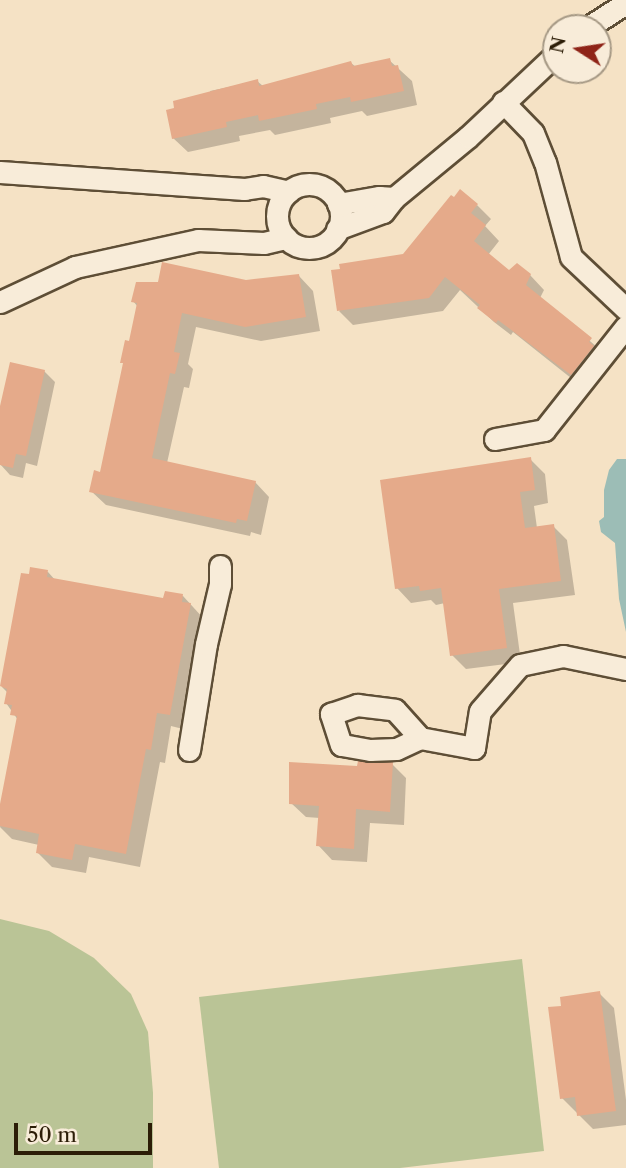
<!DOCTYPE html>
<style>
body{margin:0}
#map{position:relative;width:626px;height:1168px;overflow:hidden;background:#f5e2c5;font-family:"Libre Caslon Text",serif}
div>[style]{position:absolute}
.green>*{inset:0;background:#bac496}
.water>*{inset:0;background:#9cbdb6}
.shadow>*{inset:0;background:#0003}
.building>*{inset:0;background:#e5aa8a}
.roads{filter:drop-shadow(2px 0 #5e4e36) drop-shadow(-2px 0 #5e4e36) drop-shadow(0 2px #5e4e36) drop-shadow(0 -2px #5e4e36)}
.minor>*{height:21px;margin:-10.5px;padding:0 10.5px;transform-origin:10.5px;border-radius:10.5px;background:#f8ecd9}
.minor>.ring{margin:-10.5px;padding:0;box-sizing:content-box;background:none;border:21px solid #f8ecd9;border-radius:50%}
span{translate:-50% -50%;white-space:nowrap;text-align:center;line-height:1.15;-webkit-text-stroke:5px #f8ecd9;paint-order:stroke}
.north{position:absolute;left:542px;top:14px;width:70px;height:70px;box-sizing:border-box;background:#f8ecd9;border:2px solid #a69985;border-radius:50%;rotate:282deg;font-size:19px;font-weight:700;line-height:28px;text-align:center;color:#2c1d07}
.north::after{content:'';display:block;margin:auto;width:24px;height:32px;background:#8f2418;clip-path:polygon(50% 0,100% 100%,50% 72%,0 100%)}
.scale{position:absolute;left:14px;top:1123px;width:138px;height:32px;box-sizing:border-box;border:4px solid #2c1d07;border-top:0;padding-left:9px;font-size:21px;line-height:24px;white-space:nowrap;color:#2c1d07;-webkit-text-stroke:5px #f8ecd9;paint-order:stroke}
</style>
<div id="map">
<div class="green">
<div style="clip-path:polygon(0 919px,49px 931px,94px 958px,131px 994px,148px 1032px,153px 1093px,153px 1168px,0 1168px)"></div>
<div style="clip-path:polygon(522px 959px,544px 1151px,400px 1168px,219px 1168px,199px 997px)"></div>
</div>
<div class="water">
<div style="clip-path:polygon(617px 459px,626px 459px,626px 632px,619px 599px,615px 543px,601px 532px,599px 521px,604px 517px,604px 490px,609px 470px)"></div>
</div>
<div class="shadow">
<div style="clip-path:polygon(389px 60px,412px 81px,417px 105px,367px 116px,362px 111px,330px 118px,331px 123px,275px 135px,270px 130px,239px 136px,240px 141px,188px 152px,173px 138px,211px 95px,210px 91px,257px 81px,263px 86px,351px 63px,356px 67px)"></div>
<div style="clip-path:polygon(477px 205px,491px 219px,485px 226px,499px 241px,488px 255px,509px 272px,530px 275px,544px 290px,540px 298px,605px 354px,581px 386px,513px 332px,511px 335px,494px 322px,460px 290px,443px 311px,353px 325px,339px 311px,404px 256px)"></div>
<div style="clip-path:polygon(299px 276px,313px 291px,320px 331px,261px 341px,196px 327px,188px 364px,193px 369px,189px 388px,184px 387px,167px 463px,255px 482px,269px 497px,261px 535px,251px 532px,250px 536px,106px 505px,91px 491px,102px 474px,131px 343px,138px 307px,133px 301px)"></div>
<div style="clip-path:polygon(44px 371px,55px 382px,37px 466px,26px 463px,23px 478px,10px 475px,0 464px,0 414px)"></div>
<div style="clip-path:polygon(530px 459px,545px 474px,548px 503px,534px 506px,537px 528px,553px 526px,567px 540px,575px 595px,513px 603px,521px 662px,466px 669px,452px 655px,445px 603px,436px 605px,431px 600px,411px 603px,397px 588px)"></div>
<div style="clip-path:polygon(48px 572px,56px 581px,165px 600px,183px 596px,204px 619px,183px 729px,171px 726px,165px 763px,160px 762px,140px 867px,89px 857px,86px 873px,52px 867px,38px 853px,39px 845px,12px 839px,0 827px,18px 720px,6px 703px,8px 693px,2px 687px,22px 575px)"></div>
<div style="clip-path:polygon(392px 764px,406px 778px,404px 825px,370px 823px,367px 862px,332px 860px,318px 845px,320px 818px,306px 817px,291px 803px,359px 768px)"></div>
<div style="clip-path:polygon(599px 993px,614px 1008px,626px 1100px,626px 1125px,593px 1129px,562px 1098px,563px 1007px)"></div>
</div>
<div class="building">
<div style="clip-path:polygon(390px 58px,392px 66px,398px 65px,404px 91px,351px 102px,350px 97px,316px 104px,317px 109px,259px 121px,258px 115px,226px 122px,227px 127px,172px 139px,166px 110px,174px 108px,173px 101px,258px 79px,259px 86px,351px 61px,353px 66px)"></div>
<div style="clip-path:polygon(460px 189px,478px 204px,471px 213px,486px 225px,474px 241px,509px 270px,517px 263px,531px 274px,526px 285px,592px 338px,589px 342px,594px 346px,571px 375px,498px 320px,496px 323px,477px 308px,480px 305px,445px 277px,429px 298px,337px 311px,331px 270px,340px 269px,339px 264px,403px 254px,451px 195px,454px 197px)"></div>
<div style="clip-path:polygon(162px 262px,246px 280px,299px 274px,306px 317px,245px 327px,182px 313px,174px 352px,180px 353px,175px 374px,170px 373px,152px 458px,256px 481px,247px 521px,237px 519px,236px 523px,89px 492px,94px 470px,100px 472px,123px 363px,120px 363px,125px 340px,129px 341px,137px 303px,131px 302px,136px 282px,158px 282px)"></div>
<div style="clip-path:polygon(10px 362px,45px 370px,26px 456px,16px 454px,13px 468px,0 465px,0 406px)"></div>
<div style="clip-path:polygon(531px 457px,535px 490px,520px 492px,525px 528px,554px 524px,561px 581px,499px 589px,507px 648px,450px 656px,441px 588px,420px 591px,419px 586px,395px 589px,380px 480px)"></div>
<div style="clip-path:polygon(30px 567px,48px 570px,47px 577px,163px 598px,165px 591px,183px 594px,182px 602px,191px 603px,170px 715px,157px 713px,151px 750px,146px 749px,126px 854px,75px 844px,72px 860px,36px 853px,39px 834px,0 826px,0 804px,17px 716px,10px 715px,12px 705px,4px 704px,7px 689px,0 686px,21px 573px,29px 574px)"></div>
<div style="clip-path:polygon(358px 761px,393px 762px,390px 812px,356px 809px,354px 849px,316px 846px,319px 806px,289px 804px,289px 762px,357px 766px)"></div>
<div style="clip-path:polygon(600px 991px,616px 1111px,577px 1116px,575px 1097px,560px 1099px,548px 1007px,561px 1006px,560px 997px)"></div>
</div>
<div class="roads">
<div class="minor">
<div style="left:587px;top:28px;width:46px;rotate:-32.7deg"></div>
<div style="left:503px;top:102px;width:43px;rotate:45.9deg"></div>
<div style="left:533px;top:133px;width:31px;rotate:68deg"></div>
<div style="left:545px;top:162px;width:98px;rotate:74.7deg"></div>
<div style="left:571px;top:257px;width:76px;rotate:43.4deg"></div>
<div style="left:0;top:172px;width:245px;rotate:4deg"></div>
<div style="left:244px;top:189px;width:19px;rotate:-9deg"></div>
<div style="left:263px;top:186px;width:26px;rotate:13deg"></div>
<div class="ring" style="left:277px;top:184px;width:43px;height:43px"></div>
<div style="left:338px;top:204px;width:42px;rotate:-9.7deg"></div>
<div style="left:379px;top:197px;width:15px;rotate:4deg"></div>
<div style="left:337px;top:229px;width:49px;rotate:-20.3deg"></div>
<div style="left:383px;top:212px;width:18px;rotate:-52deg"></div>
<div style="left:394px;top:198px;width:96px;rotate:-39.5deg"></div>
<div style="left:468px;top:137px;width:121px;rotate:-43.3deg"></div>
<div style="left:0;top:302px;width:83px;rotate:-25deg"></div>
<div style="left:75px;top:267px;width:126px;rotate:-12.4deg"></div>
<div style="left:198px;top:240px;width:66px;rotate:2.6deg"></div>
<div style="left:264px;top:243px;width:23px;rotate:-13deg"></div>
<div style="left:495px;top:439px;width:50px;rotate:-10.4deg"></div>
<div style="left:544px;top:430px;width:132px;rotate:-51.7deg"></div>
<div style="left:420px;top:738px;width:26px;rotate:155deg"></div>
<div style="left:396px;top:749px;width:26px;rotate:178deg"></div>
<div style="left:370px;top:750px;width:29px;rotate:-170deg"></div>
<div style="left:341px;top:745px;width:33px;rotate:-108deg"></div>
<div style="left:331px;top:714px;width:28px;rotate:-19deg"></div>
<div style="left:357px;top:705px;width:38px;rotate:7deg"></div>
<div style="left:395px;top:710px;width:38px;rotate:48deg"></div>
<div style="left:420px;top:738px;width:55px;rotate:10.5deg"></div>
<div style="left:474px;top:748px;width:37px;rotate:-81deg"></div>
<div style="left:480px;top:711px;width:61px;rotate:-49deg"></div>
<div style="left:520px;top:665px;width:44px;rotate:-11.8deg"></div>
<div style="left:563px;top:656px;width:64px;rotate:11.7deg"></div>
<div style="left:189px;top:750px;width:107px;rotate:-80.9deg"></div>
<div style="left:206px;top:644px;width:62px;rotate:-76.9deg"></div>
<div style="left:220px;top:584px;width:18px;rotate:-90deg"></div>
</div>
</div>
<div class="north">N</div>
<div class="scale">50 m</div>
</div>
